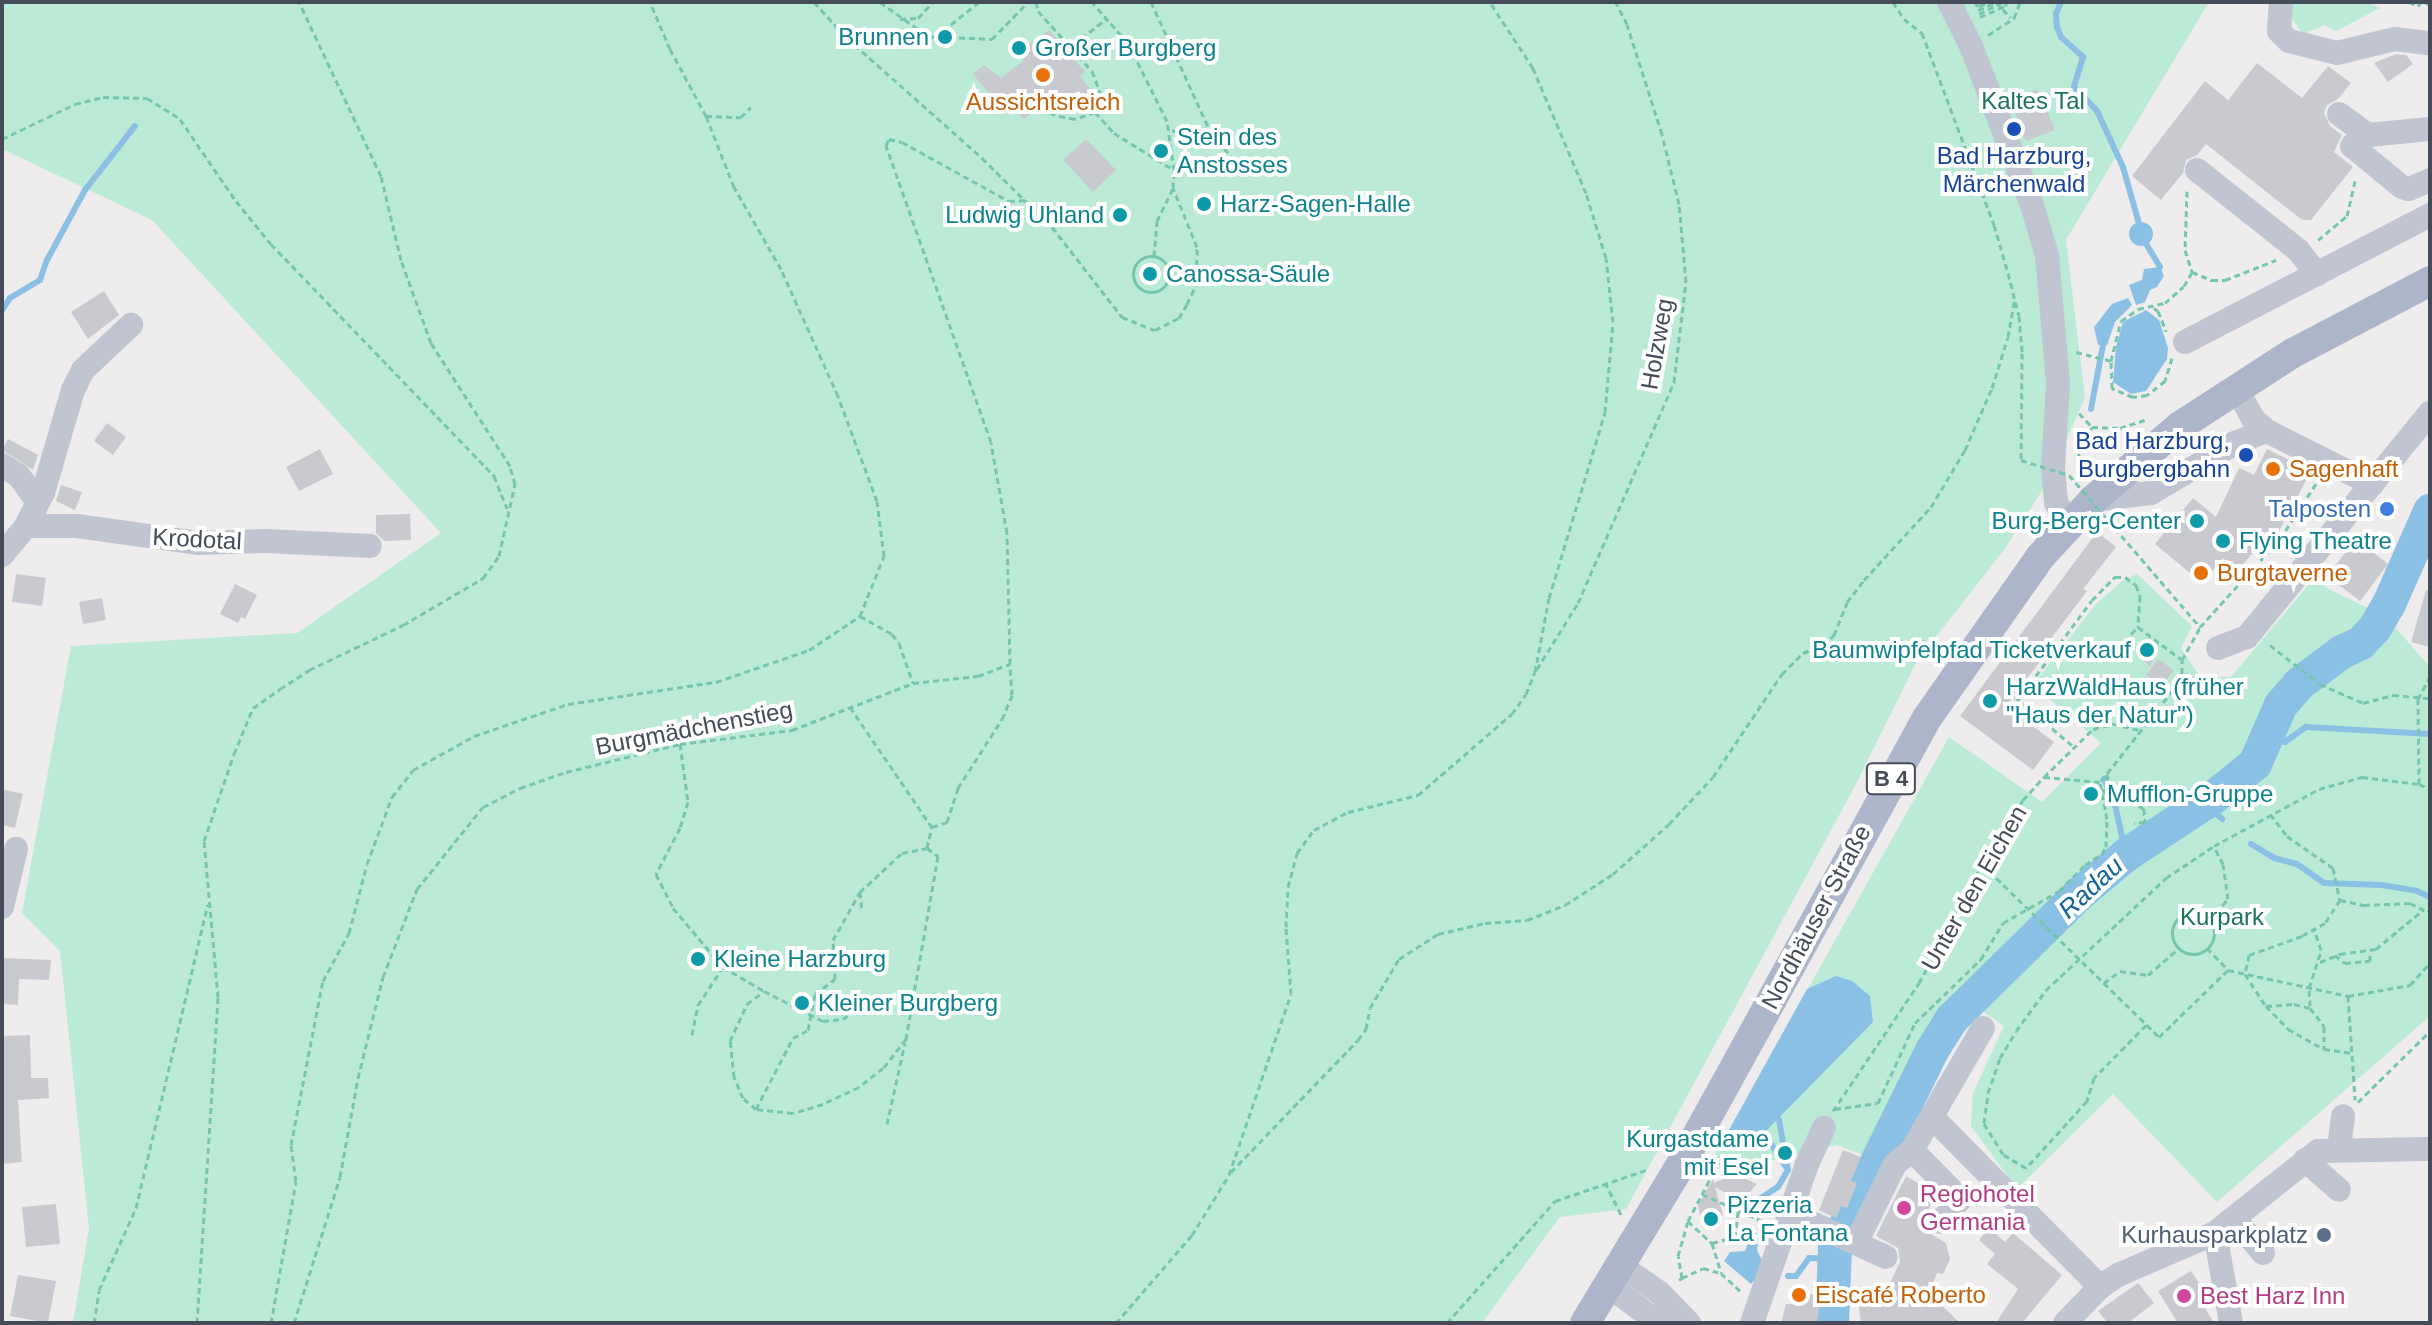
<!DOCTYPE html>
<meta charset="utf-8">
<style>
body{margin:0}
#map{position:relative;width:2432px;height:1325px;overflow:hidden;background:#eeecec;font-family:Helvetica,sans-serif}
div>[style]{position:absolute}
.green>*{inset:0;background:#bbebd7}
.water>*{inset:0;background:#8bc0e5}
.round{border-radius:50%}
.stream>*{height:6px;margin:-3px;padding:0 3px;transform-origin:3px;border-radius:3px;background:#8bc0e5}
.river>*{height:34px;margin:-17px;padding:0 17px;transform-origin:17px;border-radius:17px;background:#8bc0e5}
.building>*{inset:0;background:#c9cad0}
.path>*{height:3px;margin-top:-1.5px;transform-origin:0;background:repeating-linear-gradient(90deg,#76c6af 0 6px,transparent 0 10px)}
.path>.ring{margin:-1.5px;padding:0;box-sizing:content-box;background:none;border:3px solid #76c6af;border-radius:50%}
.minor>*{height:24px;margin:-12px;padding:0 12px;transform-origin:12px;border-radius:12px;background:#c0c5d1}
.major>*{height:30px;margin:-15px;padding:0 15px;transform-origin:15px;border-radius:15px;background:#adb5ca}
.path-bridge>*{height:3px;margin-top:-1.5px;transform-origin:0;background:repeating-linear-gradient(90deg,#76c6af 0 6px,transparent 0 10px)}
.dots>*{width:22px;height:22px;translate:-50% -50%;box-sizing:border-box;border:4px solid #fff;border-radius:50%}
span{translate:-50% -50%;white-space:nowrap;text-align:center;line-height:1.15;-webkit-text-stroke:8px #fff;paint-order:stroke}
.shield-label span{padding:2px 6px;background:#fff;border:2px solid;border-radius:6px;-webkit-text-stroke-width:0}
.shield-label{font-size:22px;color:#454b58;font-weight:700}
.culture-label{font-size:24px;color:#0d838f}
.right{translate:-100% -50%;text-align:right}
.left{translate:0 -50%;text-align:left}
.park-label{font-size:24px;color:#1c7459}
.food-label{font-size:24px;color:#c56008}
.transit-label{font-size:24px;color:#164399}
.street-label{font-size:24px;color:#454b58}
.shop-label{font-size:24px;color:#366cbe}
.hotel-label{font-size:24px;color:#b23c85}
.service-label{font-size:24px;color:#4e5e75}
.water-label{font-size:26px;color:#14649c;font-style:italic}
.frame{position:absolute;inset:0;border:4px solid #454b58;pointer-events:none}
</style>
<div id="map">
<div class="green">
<div style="clip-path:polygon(2px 2px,2209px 2px,2066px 240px,2085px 398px,2045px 486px,2004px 550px,1917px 661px,1856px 784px,1626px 1209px,1560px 1217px,1482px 1323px,73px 1323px,89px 1228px,60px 951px,22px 913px,71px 646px,297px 633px,441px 533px,152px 220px,2px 149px)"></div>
<div style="clip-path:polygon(2290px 2px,2367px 2px,2380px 8px,2336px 31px,2325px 25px,2303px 34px,2288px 13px)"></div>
<div style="clip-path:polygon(2137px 574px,2192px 626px,2181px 648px,2200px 677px,2231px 677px,2316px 576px,2327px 588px,2386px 617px,2430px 667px,2430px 1016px,2217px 1202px,2113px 1094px,2017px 1189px,1971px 1126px,1973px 1093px,2004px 1026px,1981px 1010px,1956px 1029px,1884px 1163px,1837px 1145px,1703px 1176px,1949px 737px,2042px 802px,2101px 743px,2033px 685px,2096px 604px,2121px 582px)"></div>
</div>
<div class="water">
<div class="round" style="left:2129px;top:222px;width:24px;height:24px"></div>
<div style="clip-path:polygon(2160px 267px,2164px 276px,2157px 287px,2150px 290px,2145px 302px,2136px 305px,2129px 285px,2142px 280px,2144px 269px)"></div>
<div style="clip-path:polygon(2128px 298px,2132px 305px,2115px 322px,2107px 345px,2098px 345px,2094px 327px,2112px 304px)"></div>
<div style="clip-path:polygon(2146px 310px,2159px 320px,2168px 348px,2167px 359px,2146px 391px,2131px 394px,2113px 382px,2116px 347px,2123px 322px)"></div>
<div style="clip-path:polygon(1836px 976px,1852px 981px,1870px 996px,1873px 1022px,1764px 1133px,1729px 1130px,1807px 989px)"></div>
<div style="clip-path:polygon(1753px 1230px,1759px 1236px,1757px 1250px,1765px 1267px,1751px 1284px,1724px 1261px,1730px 1252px,1745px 1251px)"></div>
</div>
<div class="stream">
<div style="left:2061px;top:2px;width:13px;rotate:113deg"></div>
<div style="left:2056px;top:14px;width:13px;rotate:86deg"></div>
<div style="left:2057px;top:27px;width:11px;rotate:68deg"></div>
<div style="left:2061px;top:37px;width:30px;rotate:42deg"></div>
<div style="left:2083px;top:57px;width:31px;rotate:107deg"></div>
<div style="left:2074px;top:87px;width:33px;rotate:46deg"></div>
<div style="left:2097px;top:111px;width:62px;rotate:65.1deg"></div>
<div style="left:2123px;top:167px;width:62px;rotate:74.2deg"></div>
<div style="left:2145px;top:242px;width:29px;rotate:59deg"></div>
<div style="left:2160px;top:267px;width:7px;rotate:124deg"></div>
<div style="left:2px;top:310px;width:14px;rotate:-56deg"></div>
<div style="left:10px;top:298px;width:35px;rotate:-31deg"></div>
<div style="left:40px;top:280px;width:21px;rotate:-71deg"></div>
<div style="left:47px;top:260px;width:80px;rotate:-61.5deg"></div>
<div style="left:85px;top:190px;width:81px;rotate:-52deg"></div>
<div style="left:2091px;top:409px;width:65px;rotate:-79.4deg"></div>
<div style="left:2265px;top:736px;width:21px;rotate:17deg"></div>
<div style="left:2285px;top:742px;width:26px;rotate:-36deg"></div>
<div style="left:2306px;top:727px;width:124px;rotate:3.2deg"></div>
<div style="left:2104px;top:779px;width:32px;rotate:68deg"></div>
<div style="left:2116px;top:809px;width:47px;rotate:77.7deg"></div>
<div style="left:2205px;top:804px;width:23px;rotate:41deg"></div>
<div style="left:2251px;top:844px;width:27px;rotate:31deg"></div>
<div style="left:2274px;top:858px;width:24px;rotate:15deg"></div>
<div style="left:2297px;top:864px;width:33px;rotate:35deg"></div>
<div style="left:2324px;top:883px;width:57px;rotate:2deg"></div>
<div style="left:2381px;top:885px;width:36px;rotate:9deg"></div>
<div style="left:2417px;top:891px;width:14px;rotate:25deg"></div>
<div style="left:1779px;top:1120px;width:51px;rotate:79.8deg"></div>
<div style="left:1756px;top:1210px;width:13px;rotate:-67deg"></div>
<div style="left:1761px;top:1198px;width:20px;rotate:-33deg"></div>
<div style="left:1778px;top:1187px;width:20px;rotate:-60deg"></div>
<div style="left:1788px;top:1170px;width:44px;rotate:-123deg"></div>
<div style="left:1788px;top:1276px;width:8px"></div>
<div style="left:1796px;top:1276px;width:22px;rotate:-54deg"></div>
<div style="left:1809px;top:1258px;width:26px;rotate:2deg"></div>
</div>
<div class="river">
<div style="left:1832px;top:1323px;width:76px;rotate:-87.7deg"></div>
<div style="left:1835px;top:1247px;width:221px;rotate:-63.7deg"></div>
<div style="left:1933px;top:1049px;width:36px;rotate:-58deg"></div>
<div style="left:1952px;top:1019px;width:175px;rotate:-44.5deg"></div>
<div style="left:2077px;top:896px;width:64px;rotate:-39.9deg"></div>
<div style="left:2126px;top:855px;width:105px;rotate:-33.4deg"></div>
<div style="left:2214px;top:797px;width:53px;rotate:-38.8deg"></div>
<div style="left:2255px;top:764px;width:64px;rotate:-66.2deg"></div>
<div style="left:2281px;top:705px;width:28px;rotate:-49deg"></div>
<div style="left:2299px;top:684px;width:54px;rotate:-36.7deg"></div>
<div style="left:2342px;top:652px;width:21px;rotate:-25deg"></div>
<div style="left:2361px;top:643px;width:21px;rotate:-47deg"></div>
<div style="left:2375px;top:628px;width:28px;rotate:-60deg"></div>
<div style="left:2389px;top:604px;width:102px;rotate:-66.2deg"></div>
</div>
<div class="building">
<div style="clip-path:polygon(1049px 30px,1085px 72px,1080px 76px,1092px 91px,1069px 112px,1053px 94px,1024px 119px,1012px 105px,1006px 109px,993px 94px,991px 96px,973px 74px,984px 65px,1001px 78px,1024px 60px,1017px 52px)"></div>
<div style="clip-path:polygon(2396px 54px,2406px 55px,2413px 64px,2388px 82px,2374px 63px)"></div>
<div style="clip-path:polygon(2257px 63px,2302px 98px,2328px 66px,2351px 83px,2338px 99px,2327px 105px,2324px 113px,2330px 126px,2342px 135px,2334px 152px,2353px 167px,2311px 220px,2302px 220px,2206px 144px,2197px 155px,2186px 160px,2183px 173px,2161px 200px,2132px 176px,2205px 81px,2228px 100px)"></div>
<div style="clip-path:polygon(2038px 89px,2055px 130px,2026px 141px,2010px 100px)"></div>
<div style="clip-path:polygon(1086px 139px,1116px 170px,1093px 192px,1063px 160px)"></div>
<div style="clip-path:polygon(1201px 194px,1214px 201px,1208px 213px,1195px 206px)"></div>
<div style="clip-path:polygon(104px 291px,119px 315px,88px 339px,71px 312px)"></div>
<div style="clip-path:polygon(107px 423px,126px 437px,113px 455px,94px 441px)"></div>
<div style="clip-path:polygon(8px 439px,38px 455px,33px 470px,2px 450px)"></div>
<div style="clip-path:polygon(320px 449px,333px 474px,299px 491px,286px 467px)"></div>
<div style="clip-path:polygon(2267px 449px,2311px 471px,2277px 535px,2271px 532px,2238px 570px,2223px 558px,2202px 583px,2155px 544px,2193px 498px,2216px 517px,2239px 468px,2254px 475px)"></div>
<div style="clip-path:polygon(61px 485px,82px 492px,75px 510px,56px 501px)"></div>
<div style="clip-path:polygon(410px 514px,411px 540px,384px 541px,376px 533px,376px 515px)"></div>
<div style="clip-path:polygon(2097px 532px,2116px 547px,2083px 589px,2087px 591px,2047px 644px,2051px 647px,2006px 706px,2054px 742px,2033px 770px,1960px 716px)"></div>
<div style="clip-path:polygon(2356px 539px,2388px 564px,2360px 601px,2327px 576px)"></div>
<div style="clip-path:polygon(16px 574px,46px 578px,42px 606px,12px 602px)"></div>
<div style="clip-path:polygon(235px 584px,257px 595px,245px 619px,241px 617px,238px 623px,220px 614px)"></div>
<div style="clip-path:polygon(2426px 590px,2430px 590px,2430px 647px,2411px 642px)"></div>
<div style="clip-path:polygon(102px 598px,106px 620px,83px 624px,79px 602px)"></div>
<div style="clip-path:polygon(2145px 639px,2157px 648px,2150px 667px,2136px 652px)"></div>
<div style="clip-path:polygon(2158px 659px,2174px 670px,2162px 686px,2146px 675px)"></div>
<div style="clip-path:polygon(2px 789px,23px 794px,15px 828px,2px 825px)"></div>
<div style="clip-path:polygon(2px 958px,51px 960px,49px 980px,19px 979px,18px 1005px,2px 1004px)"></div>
<div style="clip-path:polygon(30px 1035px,31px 1078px,48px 1078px,49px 1098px,18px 1100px,22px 1162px,2px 1164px,2px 1036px)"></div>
<div style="clip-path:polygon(1843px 1150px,1861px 1157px,1851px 1181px,1857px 1183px,1847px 1208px,1841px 1206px,1836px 1218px,1819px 1210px)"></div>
<div style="clip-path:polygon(1735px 1174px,1757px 1184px,1741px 1202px,1715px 1187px,1723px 1215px,1702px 1226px,1698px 1205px,1713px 1179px,1714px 1183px)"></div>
<div style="clip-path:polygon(1906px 1176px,1930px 1190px,1933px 1200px,1921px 1228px,1946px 1243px,1950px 1259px,1943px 1274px,1937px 1273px,1929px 1293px,1960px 1323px,1861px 1323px,1859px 1308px,1879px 1285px,1889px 1285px,1900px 1262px,1898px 1248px,1876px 1236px)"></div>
<div style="clip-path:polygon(56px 1204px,60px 1244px,26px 1247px,22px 1207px)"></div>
<div style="clip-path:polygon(1989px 1228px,2005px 1242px,2013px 1233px,2062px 1275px,2022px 1323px,1996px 1323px,2018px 1289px,1987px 1264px,1995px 1254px,1979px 1240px)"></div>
<div style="clip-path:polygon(2191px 1271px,2210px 1300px,2203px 1305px,2214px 1323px,2178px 1323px,2158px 1291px)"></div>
<div style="clip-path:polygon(18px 1275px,56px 1281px,48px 1323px,10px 1316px)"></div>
<div style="clip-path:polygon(2138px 1283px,2154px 1303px,2128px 1323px,2108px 1323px,2098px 1311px)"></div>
<div style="clip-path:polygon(1794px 1291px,1821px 1296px,1817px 1323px,1781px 1323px,1786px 1304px,1792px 1304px)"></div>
</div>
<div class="path">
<div style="left:814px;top:2px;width:49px;rotate:47.5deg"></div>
<div style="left:847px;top:38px;width:181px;rotate:41.6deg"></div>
<div style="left:982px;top:158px;width:98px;rotate:44.6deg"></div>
<div style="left:1052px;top:227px;width:114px;rotate:52.1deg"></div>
<div style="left:1122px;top:317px;width:35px;rotate:22deg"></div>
<div style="left:1155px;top:330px;width:27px;rotate:-27deg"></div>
<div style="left:1179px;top:318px;width:16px;rotate:-60deg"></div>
<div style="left:1187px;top:304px;width:21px;rotate:-65deg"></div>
<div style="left:1196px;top:285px;width:38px;rotate:-88deg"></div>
<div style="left:1197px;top:247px;width:64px;rotate:-112.1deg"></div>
<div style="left:1173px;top:188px;width:18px;rotate:-87deg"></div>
<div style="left:1174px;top:170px;width:49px;rotate:-98.1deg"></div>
<div style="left:1167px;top:121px;width:87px;rotate:-116.6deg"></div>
<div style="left:1128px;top:43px;width:55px;rotate:-131.3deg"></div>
<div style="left:880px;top:2px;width:47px;rotate:35.4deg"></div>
<div style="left:979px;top:2px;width:45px;rotate:141.3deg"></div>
<div style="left:944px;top:30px;width:9px;rotate:54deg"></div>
<div style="left:949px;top:37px;width:43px;rotate:2.7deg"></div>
<div style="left:992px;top:39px;width:52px;rotate:-45.8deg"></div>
<div style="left:1036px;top:2px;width:9px;rotate:77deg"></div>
<div style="left:1038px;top:11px;width:81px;rotate:48deg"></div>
<div style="left:1092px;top:71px;width:25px;rotate:69deg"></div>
<div style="left:1101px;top:94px;width:19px;rotate:108deg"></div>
<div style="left:1095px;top:112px;width:21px;rotate:161deg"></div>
<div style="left:1075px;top:119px;width:21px;rotate:-169deg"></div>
<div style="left:1054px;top:115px;width:17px;rotate:-144deg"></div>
<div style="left:1151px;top:2px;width:144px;rotate:65.4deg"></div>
<div style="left:1211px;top:133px;width:15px;rotate:164deg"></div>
<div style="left:1197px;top:137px;width:28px;rotate:-165deg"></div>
<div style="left:1893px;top:2px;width:20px;rotate:57deg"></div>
<div style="left:1904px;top:19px;width:23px;rotate:38deg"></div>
<div style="left:1922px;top:33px;width:205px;rotate:69.4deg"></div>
<div style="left:1994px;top:225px;width:50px;rotate:73.7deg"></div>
<div style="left:2008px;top:273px;width:44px;rotate:75.7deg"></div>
<div style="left:2019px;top:316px;width:37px;rotate:85deg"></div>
<div style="left:2022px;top:353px;width:107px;rotate:90.5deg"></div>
<div style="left:2409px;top:2px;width:10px;rotate:24deg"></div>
<div style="left:2418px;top:6px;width:5px;rotate:-53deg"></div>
<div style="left:2425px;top:2px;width:6px;rotate:31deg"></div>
<div style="left:1975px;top:4px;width:4px;rotate:27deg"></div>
<div style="left:1979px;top:6px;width:12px;rotate:-20deg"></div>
<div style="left:1978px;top:10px;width:21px;rotate:-23deg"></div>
<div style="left:1979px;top:14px;width:27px;rotate:-27deg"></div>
<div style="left:1980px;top:17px;width:27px;rotate:-24deg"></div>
<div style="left:2005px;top:6px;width:4px;rotate:-63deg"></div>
<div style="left:900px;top:19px;width:18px;rotate:-3deg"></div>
<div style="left:918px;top:18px;width:22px;rotate:-47deg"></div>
<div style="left:1988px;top:35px;width:31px;rotate:-33deg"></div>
<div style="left:2014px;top:18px;width:17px;rotate:-69deg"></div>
<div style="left:929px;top:39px;width:17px;rotate:-31deg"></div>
<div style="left:1066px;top:51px;width:53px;rotate:-38.8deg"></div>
<div style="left:1095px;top:112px;width:28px;rotate:48deg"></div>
<div style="left:1114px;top:133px;width:70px;rotate:31.7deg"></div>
<div style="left:706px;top:116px;width:35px;rotate:2deg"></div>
<div style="left:741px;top:117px;width:14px;rotate:-45deg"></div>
<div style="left:1211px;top:133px;width:48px;rotate:49.3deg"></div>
<div style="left:2px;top:139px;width:81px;rotate:-25.6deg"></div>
<div style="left:75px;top:104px;width:29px;rotate:-14deg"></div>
<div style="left:103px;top:97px;width:44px;rotate:1.3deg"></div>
<div style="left:147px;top:98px;width:39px;rotate:32deg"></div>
<div style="left:180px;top:119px;width:99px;rotate:55.7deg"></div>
<div style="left:236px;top:201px;width:55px;rotate:50.9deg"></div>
<div style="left:271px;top:244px;width:322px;rotate:46.1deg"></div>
<div style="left:494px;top:476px;width:35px;rotate:68deg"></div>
<div style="left:2187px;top:191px;width:59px;rotate:91.9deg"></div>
<div style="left:2185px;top:250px;width:23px;rotate:72deg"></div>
<div style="left:2192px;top:272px;width:22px;rotate:22deg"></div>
<div style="left:2212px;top:280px;width:13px"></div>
<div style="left:2225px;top:280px;width:55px;rotate:-21.4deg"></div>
<div style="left:2318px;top:240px;width:38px;rotate:-40deg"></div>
<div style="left:2347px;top:216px;width:39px;rotate:-77deg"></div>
<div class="ring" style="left:1133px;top:256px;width:33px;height:33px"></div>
<div style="left:1154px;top:256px;width:35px;rotate:-85deg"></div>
<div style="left:1157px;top:221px;width:37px;rotate:-64deg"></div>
<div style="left:2154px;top:308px;width:5px;rotate:37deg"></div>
<div style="left:2158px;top:311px;width:22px;rotate:68deg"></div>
<div style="left:2076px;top:352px;width:36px;rotate:14deg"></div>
<div style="left:2172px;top:358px;width:24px;rotate:107deg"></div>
<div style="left:2165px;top:381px;width:23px;rotate:142deg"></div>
<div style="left:2147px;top:395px;width:14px;rotate:172deg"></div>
<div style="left:2133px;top:397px;width:23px;rotate:-157deg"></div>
<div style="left:2112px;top:388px;width:27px;rotate:-92deg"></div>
<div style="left:2111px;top:361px;width:41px;rotate:-76deg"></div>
<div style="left:2121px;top:321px;width:21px;rotate:-35deg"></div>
<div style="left:2138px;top:309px;width:28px;rotate:-13deg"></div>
<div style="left:2165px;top:303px;width:25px;rotate:-42deg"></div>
<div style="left:2184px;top:286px;width:16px;rotate:-60deg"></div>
<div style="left:2079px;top:413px;width:19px;rotate:47deg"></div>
<div style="left:2092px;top:427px;width:28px;rotate:2deg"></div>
<div style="left:2120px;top:428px;width:29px;rotate:-18deg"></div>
<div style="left:2077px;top:459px;width:35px;rotate:-65deg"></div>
<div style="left:860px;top:616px;width:37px;rotate:29deg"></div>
<div style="left:892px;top:634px;width:11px;rotate:52deg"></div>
<div style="left:899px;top:643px;width:42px;rotate:70.7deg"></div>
<div style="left:2270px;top:645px;width:63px;rotate:38deg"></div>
<div style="left:2320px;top:684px;width:47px;rotate:23.8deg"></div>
<div style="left:2363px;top:703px;width:31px;rotate:-15deg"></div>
<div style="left:2393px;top:695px;width:37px;rotate:5deg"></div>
<div style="left:2055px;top:649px;width:52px"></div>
<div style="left:2107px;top:649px;width:19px;rotate:-25deg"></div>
<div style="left:2124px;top:641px;width:20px;rotate:-45deg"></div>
<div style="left:1537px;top:669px;width:78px;rotate:-58.2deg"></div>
<div style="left:1578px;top:603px;width:241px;rotate:-66.5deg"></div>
<div style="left:1674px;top:382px;width:101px;rotate:-83.2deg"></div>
<div style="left:1686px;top:282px;width:78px;rotate:-95.1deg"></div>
<div style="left:1679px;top:204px;width:72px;rotate:-103.7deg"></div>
<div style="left:1662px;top:134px;width:115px;rotate:-107.7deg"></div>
<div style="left:1627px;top:24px;width:25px;rotate:-117deg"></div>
<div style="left:2014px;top:696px;width:77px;rotate:40.3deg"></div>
<div style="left:2018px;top:700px;width:124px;rotate:-53.5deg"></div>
<div style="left:2092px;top:600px;width:33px;rotate:-45deg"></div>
<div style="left:2115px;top:577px;width:10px"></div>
<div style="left:2125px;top:577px;width:14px;rotate:36deg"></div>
<div style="left:2136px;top:585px;width:12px;rotate:70deg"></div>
<div style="left:2140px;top:596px;width:31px;rotate:94deg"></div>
<div style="left:2138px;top:627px;width:54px;rotate:36.7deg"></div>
<div style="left:850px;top:707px;width:145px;rotate:55.7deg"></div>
<div style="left:680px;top:744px;width:59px;rotate:82.1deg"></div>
<div style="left:688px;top:802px;width:27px;rotate:107deg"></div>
<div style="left:680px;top:828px;width:52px;rotate:117.6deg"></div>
<div style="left:656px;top:874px;width:38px;rotate:63deg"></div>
<div style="left:673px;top:908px;width:77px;rotate:49.7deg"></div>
<div style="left:723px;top:967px;width:48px;rotate:30.3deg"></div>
<div style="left:764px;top:991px;width:66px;rotate:27deg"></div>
<div style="left:823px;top:1021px;width:20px;rotate:-6deg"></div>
<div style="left:843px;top:1019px;width:15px;rotate:-37deg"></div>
<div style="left:2106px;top:774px;width:28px;rotate:63deg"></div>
<div style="left:2119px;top:799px;width:12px;rotate:5deg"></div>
<div style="left:2131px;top:800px;width:16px;rotate:35deg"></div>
<div style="left:2144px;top:809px;width:13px;rotate:86deg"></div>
<div style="left:2145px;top:822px;width:11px;rotate:175deg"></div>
<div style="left:2044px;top:777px;width:69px;rotate:-44.4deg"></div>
<div style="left:2093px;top:729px;width:21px;rotate:-14deg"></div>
<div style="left:2113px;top:724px;width:27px;rotate:13deg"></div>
<div style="left:2101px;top:781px;width:111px;rotate:-51.6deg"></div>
<div style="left:2170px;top:694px;width:23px;rotate:-59deg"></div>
<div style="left:2182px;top:674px;width:14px;rotate:-90deg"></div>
<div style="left:2182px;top:660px;width:38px;rotate:-61deg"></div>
<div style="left:2200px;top:627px;width:119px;rotate:-47.7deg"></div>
<div style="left:2280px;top:539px;width:72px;rotate:-57deg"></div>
<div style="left:2419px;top:784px;width:85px;rotate:-90.7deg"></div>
<div style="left:2418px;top:699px;width:26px;rotate:-62deg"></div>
<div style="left:2103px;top:789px;width:11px;rotate:63deg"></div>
<div style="left:2270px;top:814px;width:28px;rotate:52deg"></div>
<div style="left:2287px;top:836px;width:56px;rotate:34.8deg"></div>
<div style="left:2333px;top:868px;width:33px;rotate:78deg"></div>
<div style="left:2340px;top:900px;width:27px;rotate:123deg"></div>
<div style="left:2325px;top:923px;width:26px;rotate:151deg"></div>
<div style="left:2302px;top:936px;width:56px;rotate:160.3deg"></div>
<div style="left:2249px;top:955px;width:19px;rotate:102deg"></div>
<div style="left:2245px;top:974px;width:38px;rotate:57deg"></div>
<div style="left:2266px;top:1006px;width:32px;rotate:46deg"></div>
<div style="left:2288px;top:1029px;width:41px;rotate:29.1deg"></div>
<div style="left:2324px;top:1049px;width:29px;rotate:8deg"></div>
<div style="left:927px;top:848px;width:14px;rotate:36deg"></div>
<div style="left:938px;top:856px;width:186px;rotate:99.9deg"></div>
<div style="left:906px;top:1039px;width:37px;rotate:128deg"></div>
<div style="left:883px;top:1068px;width:31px;rotate:142deg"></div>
<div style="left:859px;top:1087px;width:40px;rotate:155deg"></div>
<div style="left:823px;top:1104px;width:31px;rotate:163deg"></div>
<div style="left:793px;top:1113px;width:37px;rotate:-174deg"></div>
<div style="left:756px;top:1109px;width:80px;rotate:-62.5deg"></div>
<div style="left:793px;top:1038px;width:17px;rotate:-28deg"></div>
<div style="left:808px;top:1030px;width:37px;rotate:-79deg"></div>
<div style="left:815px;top:994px;width:25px;rotate:-37deg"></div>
<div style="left:835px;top:979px;width:39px;rotate:-93deg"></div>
<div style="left:833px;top:940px;width:55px;rotate:-60.6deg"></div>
<div style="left:860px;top:892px;width:57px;rotate:-42.9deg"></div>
<div style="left:902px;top:853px;width:25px;rotate:-11deg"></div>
<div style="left:927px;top:848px;width:22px;rotate:-77deg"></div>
<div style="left:932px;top:827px;width:16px;rotate:-18deg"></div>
<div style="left:947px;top:822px;width:36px;rotate:-72deg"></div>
<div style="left:958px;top:788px;width:82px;rotate:-57.5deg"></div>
<div style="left:1002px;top:719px;width:26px;rotate:-67deg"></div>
<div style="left:1012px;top:695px;width:31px;rotate:-94deg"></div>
<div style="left:1982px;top:864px;width:248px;rotate:44.3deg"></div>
<div style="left:2159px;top:1037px;width:96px;rotate:-44.2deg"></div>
<div style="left:860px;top:892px;width:19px;rotate:84deg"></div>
<div style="left:2340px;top:900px;width:25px;rotate:12deg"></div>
<div style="left:2364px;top:905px;width:46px;rotate:-2.5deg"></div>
<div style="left:2410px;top:903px;width:20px;rotate:27deg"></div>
<div style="left:2428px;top:912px;width:4px;rotate:-56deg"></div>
<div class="ring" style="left:2172px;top:912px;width:39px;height:39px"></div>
<div style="left:2209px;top:920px;width:28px;rotate:-48deg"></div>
<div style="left:2228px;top:899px;width:35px;rotate:-98deg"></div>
<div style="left:2223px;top:864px;width:20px;rotate:-117deg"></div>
<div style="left:2207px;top:948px;width:30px;rotate:46deg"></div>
<div style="left:2228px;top:970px;width:123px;rotate:12.2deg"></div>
<div style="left:2348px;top:996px;width:63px;rotate:-10.1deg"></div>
<div style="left:2410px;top:985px;width:30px;rotate:-48deg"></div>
<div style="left:2335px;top:955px;width:13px;rotate:39deg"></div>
<div style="left:2345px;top:963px;width:25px;rotate:-5deg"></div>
<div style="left:2370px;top:961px;width:9px;rotate:-90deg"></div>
<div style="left:2320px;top:962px;width:22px;rotate:-22deg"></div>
<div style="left:2340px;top:954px;width:36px;rotate:-8deg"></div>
<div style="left:2376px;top:949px;width:62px;rotate:-39.8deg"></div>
<div style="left:2104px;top:983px;width:20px;rotate:-37deg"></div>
<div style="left:2120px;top:971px;width:28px;rotate:8deg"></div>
<div style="left:2148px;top:975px;width:41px;rotate:-41.1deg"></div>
<div style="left:2348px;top:996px;width:104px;rotate:86.1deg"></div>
<div style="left:2266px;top:1006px;width:28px;rotate:-4deg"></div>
<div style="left:2294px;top:1004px;width:16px;rotate:14deg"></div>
<div style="left:2310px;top:1008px;width:23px;rotate:52deg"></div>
<div style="left:2324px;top:1026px;width:23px;rotate:90deg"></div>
<div style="left:2310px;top:1006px;width:18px;rotate:-93deg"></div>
<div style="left:2309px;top:988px;width:40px;rotate:-72deg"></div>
<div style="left:2321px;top:950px;width:22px;rotate:-108deg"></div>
<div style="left:2146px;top:1025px;width:74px;rotate:134.5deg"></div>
<div style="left:2094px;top:1078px;width:24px;rotate:107deg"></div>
<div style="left:2087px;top:1101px;width:91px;rotate:132.3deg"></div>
<div style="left:2026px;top:1168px;width:27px;rotate:-149deg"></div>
<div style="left:2003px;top:1154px;width:36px;rotate:-122deg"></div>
<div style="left:1984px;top:1123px;width:30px;rotate:-82deg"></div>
<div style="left:1988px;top:1093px;width:37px;rotate:-71deg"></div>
<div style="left:2000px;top:1058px;width:31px;rotate:-59deg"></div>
<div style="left:2016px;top:1031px;width:51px;rotate:-53.8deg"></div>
<div style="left:2046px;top:990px;width:164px;rotate:-43deg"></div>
<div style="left:2166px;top:878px;width:58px;rotate:-33.7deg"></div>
<div style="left:2214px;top:846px;width:119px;rotate:-28.5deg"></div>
<div style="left:2319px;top:789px;width:45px;rotate:-15.6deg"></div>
<div style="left:2362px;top:777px;width:57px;rotate:7deg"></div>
<div style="left:2419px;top:784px;width:12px;rotate:24deg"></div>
<div style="left:692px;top:1035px;width:31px;rotate:-79deg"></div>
<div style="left:698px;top:1005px;width:45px;rotate:-56.7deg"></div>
<div style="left:2358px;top:1102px;width:101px;rotate:-44.6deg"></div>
<div style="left:756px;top:1109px;width:17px;rotate:-140deg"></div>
<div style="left:743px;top:1098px;width:23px;rotate:-113deg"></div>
<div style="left:734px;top:1077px;width:36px;rotate:-96deg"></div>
<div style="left:730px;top:1041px;width:41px;rotate:-65.3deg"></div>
<div style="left:747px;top:1004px;width:21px;rotate:-37deg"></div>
<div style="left:1835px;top:1109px;width:43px;rotate:-7.9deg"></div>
<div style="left:1878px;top:1103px;width:88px;rotate:-65.2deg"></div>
<div style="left:1915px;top:1023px;width:92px;rotate:-44.1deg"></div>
<div style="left:1981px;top:959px;width:42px;rotate:-58.6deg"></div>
<div style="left:2003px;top:923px;width:64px;rotate:-29.7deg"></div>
<div style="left:2059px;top:891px;width:37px;rotate:-45deg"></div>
<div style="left:2085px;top:865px;width:20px;rotate:-33deg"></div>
<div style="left:2102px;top:854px;width:8px;rotate:-60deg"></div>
<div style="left:2106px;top:847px;width:28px;rotate:-88deg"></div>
<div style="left:2107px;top:819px;width:38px;rotate:-101deg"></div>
<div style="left:1833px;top:1111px;width:154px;rotate:-56.1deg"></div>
<div style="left:1919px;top:983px;width:135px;rotate:-62.1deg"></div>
<div style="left:1982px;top:864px;width:76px;rotate:-57.4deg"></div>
<div style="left:2023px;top:800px;width:31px;rotate:-48deg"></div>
<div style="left:2044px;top:777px;width:56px;rotate:5.1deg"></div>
<div style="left:887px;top:1124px;width:83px;rotate:-77.5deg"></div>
<div style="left:1231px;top:1172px;width:183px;rotate:-46.1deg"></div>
<div style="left:1358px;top:1040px;width:14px;rotate:-54deg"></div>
<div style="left:1366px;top:1029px;width:21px;rotate:-79deg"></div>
<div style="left:1370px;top:1008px;width:57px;rotate:-59.4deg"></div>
<div style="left:1399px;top:959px;width:46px;rotate:-32.7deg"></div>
<div style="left:1438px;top:934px;width:48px;rotate:-13.2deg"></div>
<div style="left:1485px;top:923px;width:42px;rotate:-4.1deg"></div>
<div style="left:1527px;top:920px;width:41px;rotate:-21.5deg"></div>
<div style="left:1565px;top:905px;width:57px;rotate:-32.9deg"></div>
<div style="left:1613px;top:874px;width:75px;rotate:-41.8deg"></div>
<div style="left:1669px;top:824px;width:64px;rotate:-46.9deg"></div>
<div style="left:1713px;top:777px;width:124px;rotate:-56.2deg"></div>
<div style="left:1782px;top:674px;width:30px;rotate:-45deg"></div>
<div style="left:1803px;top:653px;width:22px;rotate:-22deg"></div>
<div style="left:1823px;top:645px;width:15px;rotate:-42deg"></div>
<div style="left:1834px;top:635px;width:35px;rotate:-68deg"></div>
<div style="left:1847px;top:602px;width:28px;rotate:-52deg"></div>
<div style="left:1864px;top:580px;width:99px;rotate:-47.5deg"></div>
<div style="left:1931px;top:507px;width:66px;rotate:-59.2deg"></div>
<div style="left:1965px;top:450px;width:68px;rotate:-66.5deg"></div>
<div style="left:1992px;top:388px;width:53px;rotate:-72.6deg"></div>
<div style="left:2008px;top:337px;width:39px;rotate:-80deg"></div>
<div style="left:1605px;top:1182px;width:37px;rotate:64deg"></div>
<div style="left:1702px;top:1194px;width:68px;rotate:24.3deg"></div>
<div style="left:1688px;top:1221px;width:33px;rotate:43deg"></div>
<div style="left:1712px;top:1243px;width:24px;rotate:-15deg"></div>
<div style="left:1735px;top:1237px;width:26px;rotate:-83deg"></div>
<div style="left:1712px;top:1243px;width:31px;rotate:73deg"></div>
<div style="left:1682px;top:1278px;width:23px;rotate:-25deg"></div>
<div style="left:1703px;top:1268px;width:19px;rotate:16deg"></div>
<div style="left:1721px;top:1273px;width:26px;rotate:43deg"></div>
<div style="left:1679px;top:1280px;width:4px;rotate:-34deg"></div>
<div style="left:1682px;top:1278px;width:22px;rotate:-100deg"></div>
<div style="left:1678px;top:1256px;width:36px;rotate:-74deg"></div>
<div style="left:1688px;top:1221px;width:67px;rotate:-62.3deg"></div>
<div style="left:94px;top:1323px;width:33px;rotate:-81deg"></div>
<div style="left:99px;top:1290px;width:90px;rotate:-65.7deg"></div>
<div style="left:136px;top:1208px;width:312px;rotate:-76.7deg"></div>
<div style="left:197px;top:1323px;width:327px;rotate:-86.3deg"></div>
<div style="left:218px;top:997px;width:157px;rotate:-95.1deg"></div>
<div style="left:204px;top:841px;width:92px;rotate:-71deg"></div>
<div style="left:234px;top:754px;width:50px;rotate:-67.6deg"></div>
<div style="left:253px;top:708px;width:33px;rotate:-35deg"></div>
<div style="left:280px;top:689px;width:35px;rotate:-33deg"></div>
<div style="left:309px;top:670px;width:104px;rotate:-25.6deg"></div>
<div style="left:403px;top:625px;width:93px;rotate:-30.4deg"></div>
<div style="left:483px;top:578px;width:27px;rotate:-54deg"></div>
<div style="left:499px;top:556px;width:74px;rotate:-77.5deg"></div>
<div style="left:515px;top:484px;width:19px;rotate:-106deg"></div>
<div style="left:510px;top:466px;width:146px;rotate:-122.7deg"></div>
<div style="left:431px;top:343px;width:88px;rotate:-109.9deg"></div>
<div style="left:401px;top:260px;width:86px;rotate:-103.4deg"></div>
<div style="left:381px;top:176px;width:192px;rotate:-115.2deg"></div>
<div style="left:271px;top:1323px;width:144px;rotate:-80deg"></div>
<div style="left:296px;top:1181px;width:36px;rotate:-98deg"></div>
<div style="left:291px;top:1145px;width:167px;rotate:-79deg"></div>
<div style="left:323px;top:981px;width:55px;rotate:-61.6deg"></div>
<div style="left:349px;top:933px;width:71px;rotate:-75.4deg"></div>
<div style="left:367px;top:864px;width:72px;rotate:-69.5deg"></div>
<div style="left:392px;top:797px;width:34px;rotate:-52deg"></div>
<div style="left:413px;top:770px;width:70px;rotate:-29.1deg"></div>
<div style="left:474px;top:736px;width:99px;rotate:-18.8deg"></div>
<div style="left:568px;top:704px;width:150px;rotate:-8.5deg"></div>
<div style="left:716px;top:682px;width:98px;rotate:-19deg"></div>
<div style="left:809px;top:650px;width:61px;rotate:-33.7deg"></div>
<div style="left:860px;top:616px;width:65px;rotate:-68.2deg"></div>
<div style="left:884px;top:556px;width:55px;rotate:-97.3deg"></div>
<div style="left:877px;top:501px;width:112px;rotate:-110.4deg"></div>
<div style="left:838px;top:396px;width:139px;rotate:-114.2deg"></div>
<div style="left:781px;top:269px;width:95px;rotate:-119.8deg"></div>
<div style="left:734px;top:187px;width:76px;rotate:-111.5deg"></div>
<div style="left:706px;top:116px;width:76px;rotate:-118.2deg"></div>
<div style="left:670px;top:49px;width:51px;rotate:-113.1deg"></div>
<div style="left:294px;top:1323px;width:153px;rotate:-72.5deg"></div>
<div style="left:340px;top:1177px;width:101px;rotate:-79.7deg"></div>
<div style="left:358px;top:1078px;width:104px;rotate:-76.1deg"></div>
<div style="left:383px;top:977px;width:94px;rotate:-68.9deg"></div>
<div style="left:417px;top:889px;width:105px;rotate:-51.2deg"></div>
<div style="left:483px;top:807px;width:42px;rotate:-27.2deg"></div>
<div style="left:520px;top:788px;width:49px;rotate:-19.2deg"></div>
<div style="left:566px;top:772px;width:117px;rotate:-13.8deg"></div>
<div style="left:680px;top:744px;width:113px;rotate:-7.1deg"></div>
<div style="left:792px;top:730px;width:130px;rotate:-21.2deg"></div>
<div style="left:913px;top:683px;width:65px;rotate:-6.1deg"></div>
<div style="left:978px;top:676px;width:34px;rotate:-21deg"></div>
<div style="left:1010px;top:664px;width:131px;rotate:-91.3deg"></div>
<div style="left:1007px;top:533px;width:92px;rotate:-100deg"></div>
<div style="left:991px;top:442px;width:315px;rotate:-109.5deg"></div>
<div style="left:886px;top:145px;width:7px;rotate:-63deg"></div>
<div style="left:889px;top:139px;width:13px;rotate:13deg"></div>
<div style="left:902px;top:142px;width:122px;rotate:28.9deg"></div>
<div style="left:1009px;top:201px;width:17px;rotate:-3deg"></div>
<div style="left:1116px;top:1323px;width:116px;rotate:-49.2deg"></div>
<div style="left:1192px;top:1235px;width:70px;rotate:-58.3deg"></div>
<div style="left:1229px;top:1175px;width:191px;rotate:-71.1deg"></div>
<div style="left:1291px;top:994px;width:67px;rotate:-94.3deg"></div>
<div style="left:1286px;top:927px;width:40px;rotate:-87.1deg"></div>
<div style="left:1288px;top:887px;width:35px;rotate:-75deg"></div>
<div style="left:1297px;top:853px;width:29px;rotate:-54deg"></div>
<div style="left:1314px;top:830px;width:38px;rotate:-28deg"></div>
<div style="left:1348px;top:812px;width:72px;rotate:-13.7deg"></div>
<div style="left:1418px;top:795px;width:124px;rotate:-40.8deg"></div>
<div style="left:1512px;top:714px;width:24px;rotate:-55deg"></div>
<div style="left:1526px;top:694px;width:24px;rotate:-68deg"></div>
<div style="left:1535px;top:672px;width:75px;rotate:-79.3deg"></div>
<div style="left:1549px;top:598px;width:194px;rotate:-73.2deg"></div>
<div style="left:1605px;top:412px;width:90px;rotate:-84.9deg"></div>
<div style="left:1613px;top:322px;width:64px;rotate:-96.2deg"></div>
<div style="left:1606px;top:258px;width:68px;rotate:-107.1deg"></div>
<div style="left:1586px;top:193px;width:136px;rotate:-113deg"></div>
<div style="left:1533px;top:68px;width:79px;rotate:-123.1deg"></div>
<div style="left:1447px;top:1323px;width:163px;rotate:-48.5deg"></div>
<div style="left:1555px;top:1201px;width:99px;rotate:-18.8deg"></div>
</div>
<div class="minor">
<div style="left:1949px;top:2px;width:49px;rotate:63.4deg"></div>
<div style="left:1971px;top:46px;width:167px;rotate:69deg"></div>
<div style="left:2031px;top:202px;width:55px;rotate:73.2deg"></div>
<div style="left:2047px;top:255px;width:129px;rotate:85.1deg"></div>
<div style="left:2058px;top:384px;width:84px;rotate:93.4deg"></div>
<div style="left:2053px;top:468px;width:35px;rotate:85deg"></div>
<div style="left:2056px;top:503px;width:24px;rotate:54deg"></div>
<div style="left:2281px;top:2px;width:29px;rotate:94deg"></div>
<div style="left:2279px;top:31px;width:14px;rotate:45deg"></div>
<div style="left:2289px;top:41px;width:49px;rotate:14deg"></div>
<div style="left:2337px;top:53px;width:60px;rotate:-13.6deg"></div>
<div style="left:2395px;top:39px;width:35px;rotate:7deg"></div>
<div style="left:2339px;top:114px;width:36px;rotate:36deg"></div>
<div style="left:2368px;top:135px;width:62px;rotate:-5.5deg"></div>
<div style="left:2352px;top:146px;width:65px;rotate:39.4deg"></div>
<div style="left:2402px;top:187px;width:7px;rotate:16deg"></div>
<div style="left:2409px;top:189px;width:23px;rotate:-23deg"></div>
<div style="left:2197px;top:170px;width:129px;rotate:38.4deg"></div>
<div style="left:2298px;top:250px;width:31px;rotate:52deg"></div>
<div style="left:2185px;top:342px;width:276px;rotate:-27.4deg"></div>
<div style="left:2236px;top:388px;width:35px;rotate:61deg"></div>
<div style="left:2253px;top:419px;width:18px;rotate:41deg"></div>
<div style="left:2267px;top:431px;width:118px;rotate:26.8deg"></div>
<div style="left:2px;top:465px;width:20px;rotate:33deg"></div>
<div style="left:19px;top:476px;width:32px;rotate:54deg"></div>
<div style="left:2093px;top:500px;width:58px;rotate:-6.9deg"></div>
<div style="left:2151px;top:493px;width:98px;rotate:-30.8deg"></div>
<div style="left:2235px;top:443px;width:34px;rotate:-21deg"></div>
<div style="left:26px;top:526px;width:37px;rotate:-63deg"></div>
<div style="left:43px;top:493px;width:107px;rotate:-73.8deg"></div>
<div style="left:73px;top:390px;width:22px;rotate:-63deg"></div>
<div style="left:83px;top:370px;width:66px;rotate:-43.2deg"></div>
<div style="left:2px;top:555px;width:38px;rotate:-50deg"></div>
<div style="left:26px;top:526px;width:51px"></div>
<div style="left:77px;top:526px;width:122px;rotate:8deg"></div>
<div style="left:198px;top:543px;width:69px;rotate:-1.7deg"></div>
<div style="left:267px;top:541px;width:103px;rotate:2.8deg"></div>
<div style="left:2218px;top:648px;width:31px;rotate:-21deg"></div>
<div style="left:2247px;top:637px;width:289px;rotate:-50.8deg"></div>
<div style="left:2px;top:907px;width:60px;rotate:-76.4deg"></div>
<div style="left:1933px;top:1118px;width:238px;rotate:45.3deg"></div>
<div style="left:2339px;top:1149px;width:33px;rotate:-83deg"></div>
<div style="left:1912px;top:1150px;width:141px;rotate:-59.8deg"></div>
<div style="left:2305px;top:1160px;width:45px;rotate:41.4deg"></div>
<div style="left:1792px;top:1214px;width:103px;rotate:24.6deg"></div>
<div style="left:2235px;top:1219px;width:44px;rotate:50.5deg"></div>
<div style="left:2215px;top:1233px;width:91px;rotate:79.9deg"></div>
<div style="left:1856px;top:1243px;width:88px;rotate:-63.7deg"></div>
<div style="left:1895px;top:1164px;width:22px;rotate:-39deg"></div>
<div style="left:1912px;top:1150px;width:69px;rotate:45.6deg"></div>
<div style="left:1960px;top:1199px;width:30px;rotate:130deg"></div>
<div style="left:1621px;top:1266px;width:47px;rotate:34.7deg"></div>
<div style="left:1660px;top:1293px;width:42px;rotate:46deg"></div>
<div style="left:1609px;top:1286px;width:62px;rotate:36.5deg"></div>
<div style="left:1752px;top:1323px;width:168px;rotate:-70.9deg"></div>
<div style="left:1807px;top:1164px;width:40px;rotate:-65deg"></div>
<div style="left:2065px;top:1323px;width:50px;rotate:-45.8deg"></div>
<div style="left:2100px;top:1287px;width:22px;rotate:-34deg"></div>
<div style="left:2118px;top:1275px;width:106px;rotate:-23.4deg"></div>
<div style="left:2215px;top:1233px;width:132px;rotate:-38.5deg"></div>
<div style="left:2318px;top:1151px;width:112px;rotate:-1deg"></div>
</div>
<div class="major">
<div style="left:1585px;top:1323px;width:189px;rotate:-58.8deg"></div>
<div style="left:1683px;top:1161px;width:506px;rotate:-61.15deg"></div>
<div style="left:1927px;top:718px;width:197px;rotate:-54.9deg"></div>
<div style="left:2040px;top:557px;width:78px;rotate:-47.1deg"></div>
<div style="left:2093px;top:500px;width:114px;rotate:-40.4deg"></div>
<div style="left:2180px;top:426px;width:135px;rotate:-32.9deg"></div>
<div style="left:2293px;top:353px;width:155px;rotate:-27.7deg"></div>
</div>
<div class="path-bridge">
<div style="left:1996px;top:2px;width:21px;rotate:47deg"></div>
<div style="left:2021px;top:460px;width:50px;rotate:17.4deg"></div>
<div style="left:2069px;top:475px;width:201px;rotate:49.2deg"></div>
</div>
<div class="dots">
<div style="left:945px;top:37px;background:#0f9aa8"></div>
<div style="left:1019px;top:48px;background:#0f9aa8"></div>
<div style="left:1043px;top:75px;background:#e8710a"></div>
<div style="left:2014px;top:129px;background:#1a4fb4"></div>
<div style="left:1161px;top:151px;background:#0f9aa8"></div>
<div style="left:1204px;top:204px;background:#0f9aa8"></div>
<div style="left:1120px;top:215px;background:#0f9aa8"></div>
<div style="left:1150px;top:274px;background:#0f9aa8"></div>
<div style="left:2246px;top:455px;background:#1a4fb4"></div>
<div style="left:2273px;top:469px;background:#e8710a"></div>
<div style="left:2387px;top:509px;background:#3f7fe0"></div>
<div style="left:2197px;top:521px;background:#0f9aa8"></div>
<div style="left:2223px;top:541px;background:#0f9aa8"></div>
<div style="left:2201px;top:573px;background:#e8710a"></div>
<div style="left:2147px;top:650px;background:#0f9aa8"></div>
<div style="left:1990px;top:701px;background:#0f9aa8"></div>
<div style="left:2091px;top:794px;background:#0f9aa8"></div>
<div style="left:698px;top:959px;background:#0f9aa8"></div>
<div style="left:802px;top:1003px;background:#0f9aa8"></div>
<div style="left:1785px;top:1153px;background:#0f9aa8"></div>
<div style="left:1904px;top:1208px;background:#d1479c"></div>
<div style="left:1711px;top:1219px;background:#0f9aa8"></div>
<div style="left:2324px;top:1235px;background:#5c6f8a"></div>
<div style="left:1799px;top:1295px;background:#e8710a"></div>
<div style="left:2184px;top:1296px;background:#d1479c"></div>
</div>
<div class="shield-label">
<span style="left:1891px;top:779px">B 4</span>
</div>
<div class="culture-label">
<span class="right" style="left:929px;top:37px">Brunnen</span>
<span class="left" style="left:1035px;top:48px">Großer Burgberg</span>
<span class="left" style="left:1177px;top:151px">Stein des<br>Anstosses</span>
<span class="left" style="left:1220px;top:204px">Harz-Sagen-Halle</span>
<span class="right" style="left:1104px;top:215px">Ludwig Uhland</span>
<span class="left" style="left:1166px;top:274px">Canossa-Säule</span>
<span class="right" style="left:2181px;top:521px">Burg-Berg-Center</span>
<span class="left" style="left:2239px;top:541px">Flying Theatre</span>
<span class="right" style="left:2131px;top:650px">Baumwipfelpfad Ticketverkauf</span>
<span class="left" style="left:2006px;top:701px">HarzWaldHaus (früher<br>"Haus der Natur")</span>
<span class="left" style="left:2107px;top:794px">Mufflon-Gruppe</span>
<span class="left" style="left:714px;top:959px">Kleine Harzburg</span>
<span class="left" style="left:818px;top:1003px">Kleiner Burgberg</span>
<span class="right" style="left:1769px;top:1153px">Kurgastdame<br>mit Esel</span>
<span class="left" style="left:1727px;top:1219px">Pizzeria<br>La Fontana</span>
</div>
<div class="park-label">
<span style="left:2033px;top:101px">Kaltes Tal</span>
<span style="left:2222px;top:917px">Kurpark</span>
</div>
<div class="food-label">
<span style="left:1043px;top:102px">Aussichtsreich</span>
<span class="left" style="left:2289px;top:469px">Sagenhaft</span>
<span class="left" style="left:2217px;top:573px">Burgtaverne</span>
<span class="left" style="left:1815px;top:1295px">Eiscafé Roberto</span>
</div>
<div class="transit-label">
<span style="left:2014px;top:170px">Bad Harzburg,<br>Märchenwald</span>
<span class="right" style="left:2230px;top:455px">Bad Harzburg,<br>Burgbergbahn</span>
</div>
<div class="street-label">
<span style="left:1657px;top:344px;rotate:-80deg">Holzweg</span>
<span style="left:197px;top:539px;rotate:3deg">Krodotal</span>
<span style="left:694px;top:728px;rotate:-11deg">Burgmädchenstieg</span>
<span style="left:1974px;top:888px;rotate:-60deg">Unter den Eichen</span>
<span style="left:1816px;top:917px;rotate:-62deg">Nordhäuser Straße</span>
</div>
<div class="shop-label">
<span class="right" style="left:2371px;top:509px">Talposten</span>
</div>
<div class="hotel-label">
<span class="left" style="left:1920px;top:1208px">Regiohotel<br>Germania</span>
<span class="left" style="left:2200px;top:1296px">Best Harz Inn</span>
</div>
<div class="service-label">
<span class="right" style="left:2308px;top:1235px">Kurhausparkplatz</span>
</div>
<div class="water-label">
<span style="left:2091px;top:888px;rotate:-43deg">Radau</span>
</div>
<div class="frame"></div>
</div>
